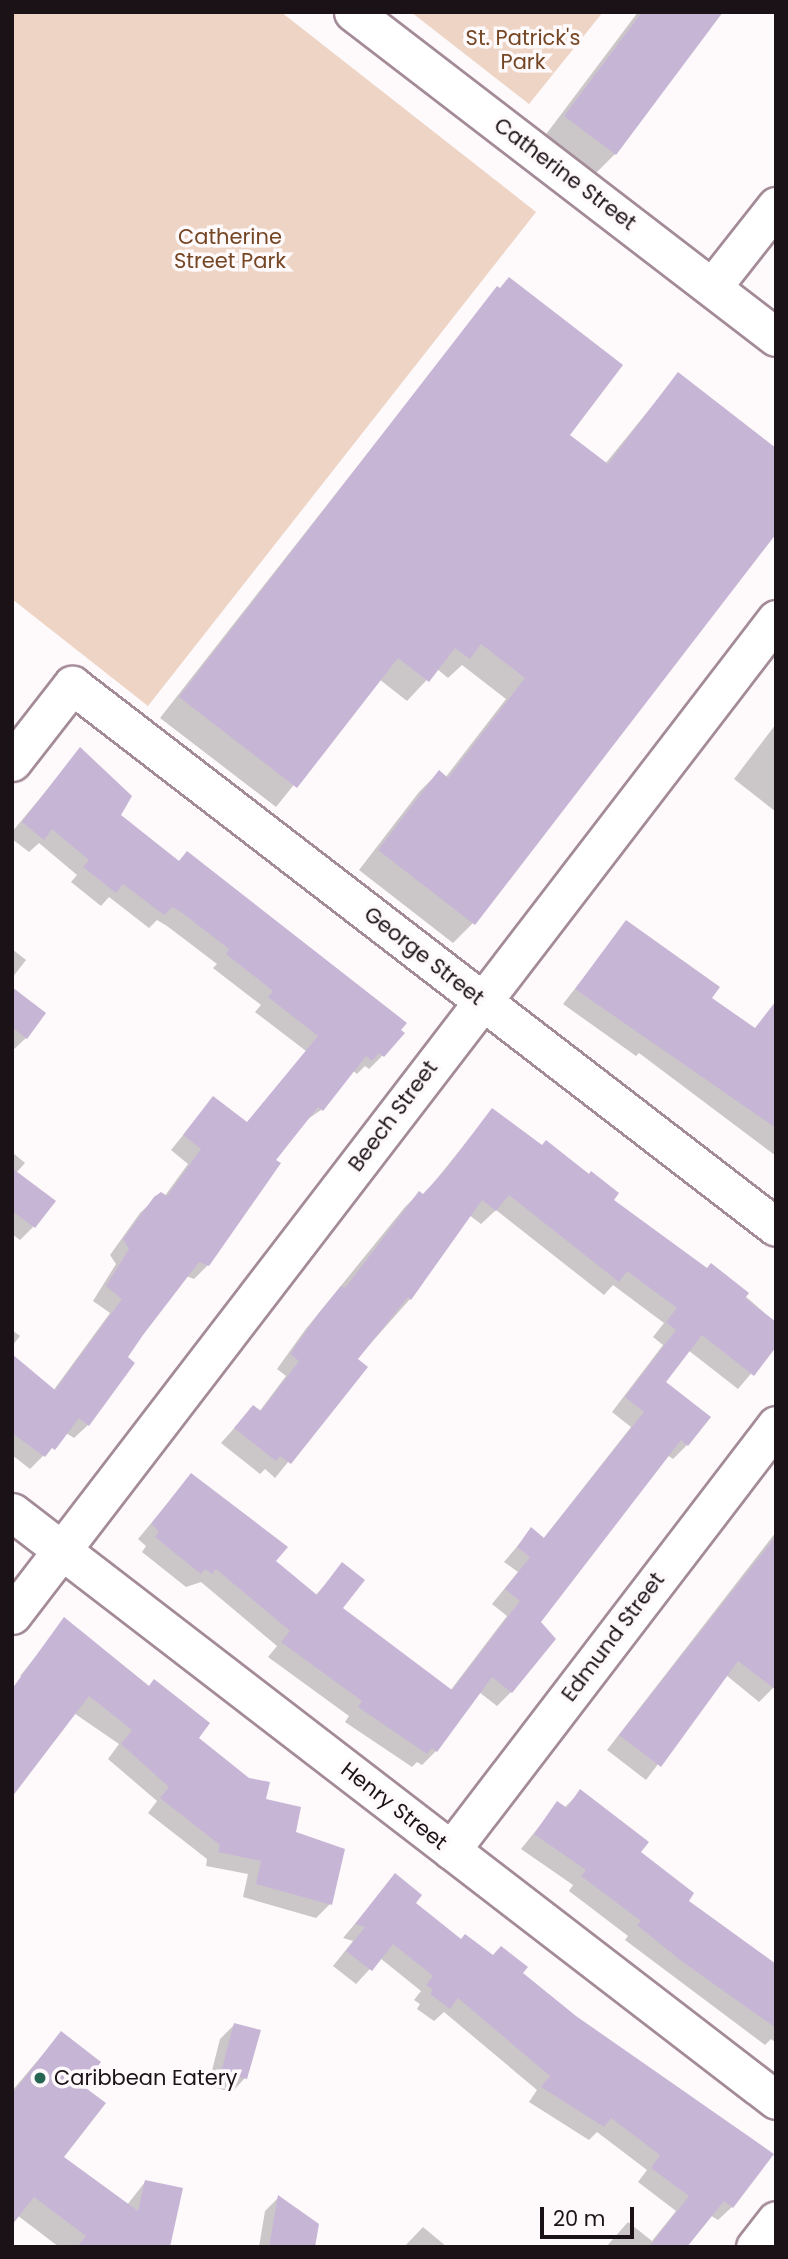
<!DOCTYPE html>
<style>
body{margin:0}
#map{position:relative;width:788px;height:2259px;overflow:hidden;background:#fef9fb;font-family:Poppins,sans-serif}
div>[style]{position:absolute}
.green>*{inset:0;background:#eed4c4}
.shadow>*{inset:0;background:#0003}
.building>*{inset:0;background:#c7b5d6}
.roads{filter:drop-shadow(2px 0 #a48b98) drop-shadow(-2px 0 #a48b98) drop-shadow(0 2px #a48b98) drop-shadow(0 -2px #a48b98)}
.minor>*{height:37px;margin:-18.5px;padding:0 18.5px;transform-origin:18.5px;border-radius:18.5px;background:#fff}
.dots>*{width:19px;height:19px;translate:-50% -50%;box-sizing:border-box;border:4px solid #fef9fb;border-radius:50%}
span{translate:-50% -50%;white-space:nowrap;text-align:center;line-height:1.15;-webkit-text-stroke:7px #fef9fb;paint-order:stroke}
.park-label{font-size:21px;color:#754624}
.street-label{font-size:21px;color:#1b1217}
.poi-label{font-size:21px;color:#1b1217}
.left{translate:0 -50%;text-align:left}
.frame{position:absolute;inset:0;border:14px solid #1b1217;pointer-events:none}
.scale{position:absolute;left:540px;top:2207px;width:94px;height:32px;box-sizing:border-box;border:4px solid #1b1217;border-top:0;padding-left:9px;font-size:21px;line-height:24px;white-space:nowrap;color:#1b1217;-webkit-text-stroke:5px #fef9fb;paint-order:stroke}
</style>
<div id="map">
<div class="green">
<div style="clip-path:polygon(12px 12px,281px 12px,536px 212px,148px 706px,12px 599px)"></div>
<div style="clip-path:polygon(411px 12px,603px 12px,529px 104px)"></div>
</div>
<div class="shadow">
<div style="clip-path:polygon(638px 12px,721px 12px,615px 154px,591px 178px,541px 141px)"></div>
<div style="clip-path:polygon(497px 288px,567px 435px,605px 464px,678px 374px,473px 923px,453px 943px,359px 870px,419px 792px,439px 772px,445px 778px,506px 699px,462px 665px,448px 678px,437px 669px,407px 701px,379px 679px,276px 807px,160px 718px)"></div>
<div style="clip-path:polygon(776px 724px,776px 812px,734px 779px)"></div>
<div style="clip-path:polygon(80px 750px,119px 816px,383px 1055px,369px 1069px,365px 1066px,357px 1074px,352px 1070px,321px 1110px,305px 1121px,274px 1160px,208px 1265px,194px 1279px,186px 1276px,141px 1334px,88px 1425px,74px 1438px,66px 1433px,30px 1469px,12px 1455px,12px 1357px,53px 1391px,110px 1313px,93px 1301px,116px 1264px,110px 1255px,140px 1213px,155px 1199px,164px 1197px,188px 1164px,171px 1150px,213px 1098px,246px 1124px,306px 1051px,255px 1012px,261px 1005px,213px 968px,217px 964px,167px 926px,157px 920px,149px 928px,109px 897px,101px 906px,71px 882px,77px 875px,39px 843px,29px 852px,12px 839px,12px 832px)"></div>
<div style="clip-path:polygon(627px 922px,710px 998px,776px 1049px,776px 1156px,639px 1053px,636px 1056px,563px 1004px)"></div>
<div style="clip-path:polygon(12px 949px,26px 960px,12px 978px)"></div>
<div style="clip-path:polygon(12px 989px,26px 1038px,12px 1051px)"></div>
<div style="clip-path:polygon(492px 1110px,707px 1270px,711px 1266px,776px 1323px,776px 1344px,738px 1389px,688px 1350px,664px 1383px,687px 1445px,673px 1459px,667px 1455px,539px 1622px,511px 1692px,497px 1706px,479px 1692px,436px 1751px,422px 1765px,417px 1762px,412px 1767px,345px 1722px,349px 1716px,268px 1657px,277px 1646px,201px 1582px,186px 1587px,142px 1552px,146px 1546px,138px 1539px,191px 1475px,273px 1561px,315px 1596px,342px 1565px,341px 1609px,450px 1691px,507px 1616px,492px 1604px,518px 1572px,504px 1562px,531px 1530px,543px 1539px,631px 1427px,612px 1412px,663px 1345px,653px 1337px,664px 1323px,613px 1285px,604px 1295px,496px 1210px,481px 1224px,469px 1215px,410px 1299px,356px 1360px,366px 1367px,275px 1478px,265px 1469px,260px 1474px,221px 1443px,253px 1407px,259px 1412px,286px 1376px,277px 1369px,305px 1330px,405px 1207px,419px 1193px,423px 1196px)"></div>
<div style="clip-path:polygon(12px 1152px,25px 1163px,16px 1173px,33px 1227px,20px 1240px,12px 1234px)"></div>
<div style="clip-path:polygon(12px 1330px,20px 1336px,12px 1346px)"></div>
<div style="clip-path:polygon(776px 1532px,776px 1685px,759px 1702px,726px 1675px,646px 1780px,607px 1750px)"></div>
<div style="clip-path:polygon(65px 1620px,264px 1801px,294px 1834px,330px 1904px,316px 1918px,243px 1897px,248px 1874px,206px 1866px,207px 1859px,148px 1813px,157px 1801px,108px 1759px,119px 1744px,20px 1676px)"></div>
<div style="clip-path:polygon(580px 1792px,687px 1901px,776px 1979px,776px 2043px,771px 2039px,765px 2045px,625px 1940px,628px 1936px,569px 1891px,573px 1885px,521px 1849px,558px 1803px,564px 1808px)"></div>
<div style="clip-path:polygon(395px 1876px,414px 1904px,461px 1941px,520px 1973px,732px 2207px,718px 2220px,710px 2215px,685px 2247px,606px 2247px,628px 2222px,652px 2241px,676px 2211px,638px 2182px,647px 2170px,597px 2132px,589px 2140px,529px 2102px,537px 2090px,444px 2012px,434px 2021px,417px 2009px,420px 2004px,414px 2000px,421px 1991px,380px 1958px,356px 1984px,333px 1966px,353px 1941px,343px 1938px)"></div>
<div style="clip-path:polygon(234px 2025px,245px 2078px,232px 2092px,208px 2086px,220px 2039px)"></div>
<div style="clip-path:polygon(61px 2033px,80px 2086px,62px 2158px,127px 2205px,145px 2182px,168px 2247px,59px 2247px,17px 2215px,12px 2219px,12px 2091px)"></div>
<div style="clip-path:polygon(278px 2198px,313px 2247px,259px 2247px,265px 2211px)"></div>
<div style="clip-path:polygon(423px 2227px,447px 2247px,404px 2247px)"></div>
</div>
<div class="building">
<div style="clip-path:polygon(642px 12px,723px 12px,616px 155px,564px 116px)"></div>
<div style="clip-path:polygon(509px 277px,623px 365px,570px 435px,608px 464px,678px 372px,776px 448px,776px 534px,475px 925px,378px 850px,439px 770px,448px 778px,525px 678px,481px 644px,470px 659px,455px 648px,429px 682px,398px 658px,297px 788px,179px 697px,497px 286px,500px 288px)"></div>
<div style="clip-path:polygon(80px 747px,132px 796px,121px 815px,179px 861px,187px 851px,407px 1023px,401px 1030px,405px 1033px,384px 1057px,379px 1053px,372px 1061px,366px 1056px,323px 1111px,318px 1107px,276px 1160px,281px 1163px,209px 1266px,199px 1262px,143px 1335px,128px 1357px,135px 1363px,89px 1426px,79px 1418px,55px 1450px,52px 1448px,45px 1457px,12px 1433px,12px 1354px,55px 1390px,122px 1299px,106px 1286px,129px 1249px,123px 1239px,154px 1197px,161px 1192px,167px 1196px,201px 1149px,183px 1135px,213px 1096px,247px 1122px,318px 1036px,268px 997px,273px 991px,226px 954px,229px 949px,181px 912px,172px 907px,164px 915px,123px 884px,116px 893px,83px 867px,89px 860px,52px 829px,44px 840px,22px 822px)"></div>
<div style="clip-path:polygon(626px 920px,720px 987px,712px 998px,755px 1028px,776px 1001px,776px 1128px,575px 989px)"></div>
<div style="clip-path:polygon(12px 987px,46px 1013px,27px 1039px,12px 1027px)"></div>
<div style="clip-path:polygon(492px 1108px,542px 1145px,546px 1140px,589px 1174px,591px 1171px,619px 1193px,614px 1200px,707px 1268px,711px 1263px,749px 1293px,745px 1298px,776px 1322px,776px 1347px,754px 1376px,702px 1335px,666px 1382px,711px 1417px,688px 1446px,681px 1440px,541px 1622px,556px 1639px,512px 1693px,492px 1677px,437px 1752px,432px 1748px,427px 1754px,358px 1707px,362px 1701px,281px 1642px,290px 1631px,216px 1569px,212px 1574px,205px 1569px,201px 1574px,155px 1537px,159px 1531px,151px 1524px,191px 1473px,288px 1547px,276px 1561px,317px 1595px,342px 1562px,365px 1580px,343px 1608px,452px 1690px,520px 1601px,505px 1589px,530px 1557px,517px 1547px,531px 1527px,544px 1538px,644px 1412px,625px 1397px,676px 1330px,666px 1322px,677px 1308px,627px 1271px,619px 1282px,509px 1195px,496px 1211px,482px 1200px,411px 1300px,408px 1297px,358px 1359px,368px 1367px,291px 1464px,280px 1456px,276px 1461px,234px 1428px,253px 1405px,261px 1411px,299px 1361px,290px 1354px,319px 1313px,341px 1286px,345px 1288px,419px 1191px,423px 1194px,446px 1169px)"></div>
<div style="clip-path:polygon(12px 1168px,56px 1201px,35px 1228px,12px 1211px)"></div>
<div style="clip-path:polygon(776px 1536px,776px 1690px,738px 1661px,661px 1767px,619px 1735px)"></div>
<div style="clip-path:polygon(64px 1617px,149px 1686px,154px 1679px,210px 1723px,199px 1738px,249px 1778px,270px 1782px,266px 1799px,301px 1807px,296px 1832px,345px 1849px,332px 1905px,256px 1884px,261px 1861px,218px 1852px,220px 1845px,160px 1798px,169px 1787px,121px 1744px,132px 1730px,89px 1696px,12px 1797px,12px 1689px)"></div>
<div style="clip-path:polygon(580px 1789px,649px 1842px,641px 1852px,694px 1893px,689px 1901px,776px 1964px,776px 2028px,680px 1960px,637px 1925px,641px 1921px,581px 1876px,586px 1870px,534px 1834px,557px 1801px,567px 1808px)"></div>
<div style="clip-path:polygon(395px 1873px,422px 1895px,416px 1903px,461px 1939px,465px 1934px,493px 1955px,501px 1946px,528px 1967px,523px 1973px,576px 2016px,774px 2154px,733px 2208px,724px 2201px,687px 2247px,649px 2247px,689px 2196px,651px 2168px,660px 2155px,611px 2118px,604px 2127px,541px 2087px,550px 2076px,458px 1998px,450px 2009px,430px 1994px,433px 1990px,426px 1985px,433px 1976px,393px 1944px,372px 1971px,346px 1951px,365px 1927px,355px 1924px)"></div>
<div style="clip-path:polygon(234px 2023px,261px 2030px,247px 2079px,221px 2072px)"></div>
<div style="clip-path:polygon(61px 2031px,101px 2062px,83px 2086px,106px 2103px,64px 2157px,138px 2211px,145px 2180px,183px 2188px,170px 2247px,77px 2247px,86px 2236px,34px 2197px,12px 2225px,12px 2094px)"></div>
<div style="clip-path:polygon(278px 2195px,319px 2224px,315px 2247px,269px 2247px)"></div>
</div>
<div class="roads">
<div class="minor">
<div style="left:353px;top:12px;width:533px;rotate:37.54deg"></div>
<div style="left:713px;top:286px;width:102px;rotate:-51.8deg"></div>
<div style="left:12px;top:762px;width:98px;rotate:-52.1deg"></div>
<div style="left:72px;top:685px;width:888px;rotate:37.59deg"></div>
<div style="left:12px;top:1512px;width:964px;rotate:37.58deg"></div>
<div style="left:12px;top:1615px;width:1255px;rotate:-52.51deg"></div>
<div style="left:451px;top:1850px;width:535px;rotate:-52.59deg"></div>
<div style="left:755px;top:2247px;width:34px;rotate:-52deg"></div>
</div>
</div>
<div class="dots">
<div style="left:40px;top:2078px;background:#256552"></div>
</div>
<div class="park-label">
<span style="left:523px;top:50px">St. Patrick's<br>Park</span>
<span style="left:230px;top:249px">Catherine<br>Street Park</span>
</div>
<div class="street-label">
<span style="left:565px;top:174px;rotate:37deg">Catherine Street</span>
<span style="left:424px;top:956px;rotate:38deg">George Street</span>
<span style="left:393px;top:1116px;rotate:-53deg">Beech Street</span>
<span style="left:613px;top:1637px;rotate:-53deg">Edmund Street</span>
<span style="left:394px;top:1806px;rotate:38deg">Henry Street</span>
</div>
<div class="poi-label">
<span class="left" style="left:54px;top:2078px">Caribbean Eatery</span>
</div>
<div class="frame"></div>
<div class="scale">20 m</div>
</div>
